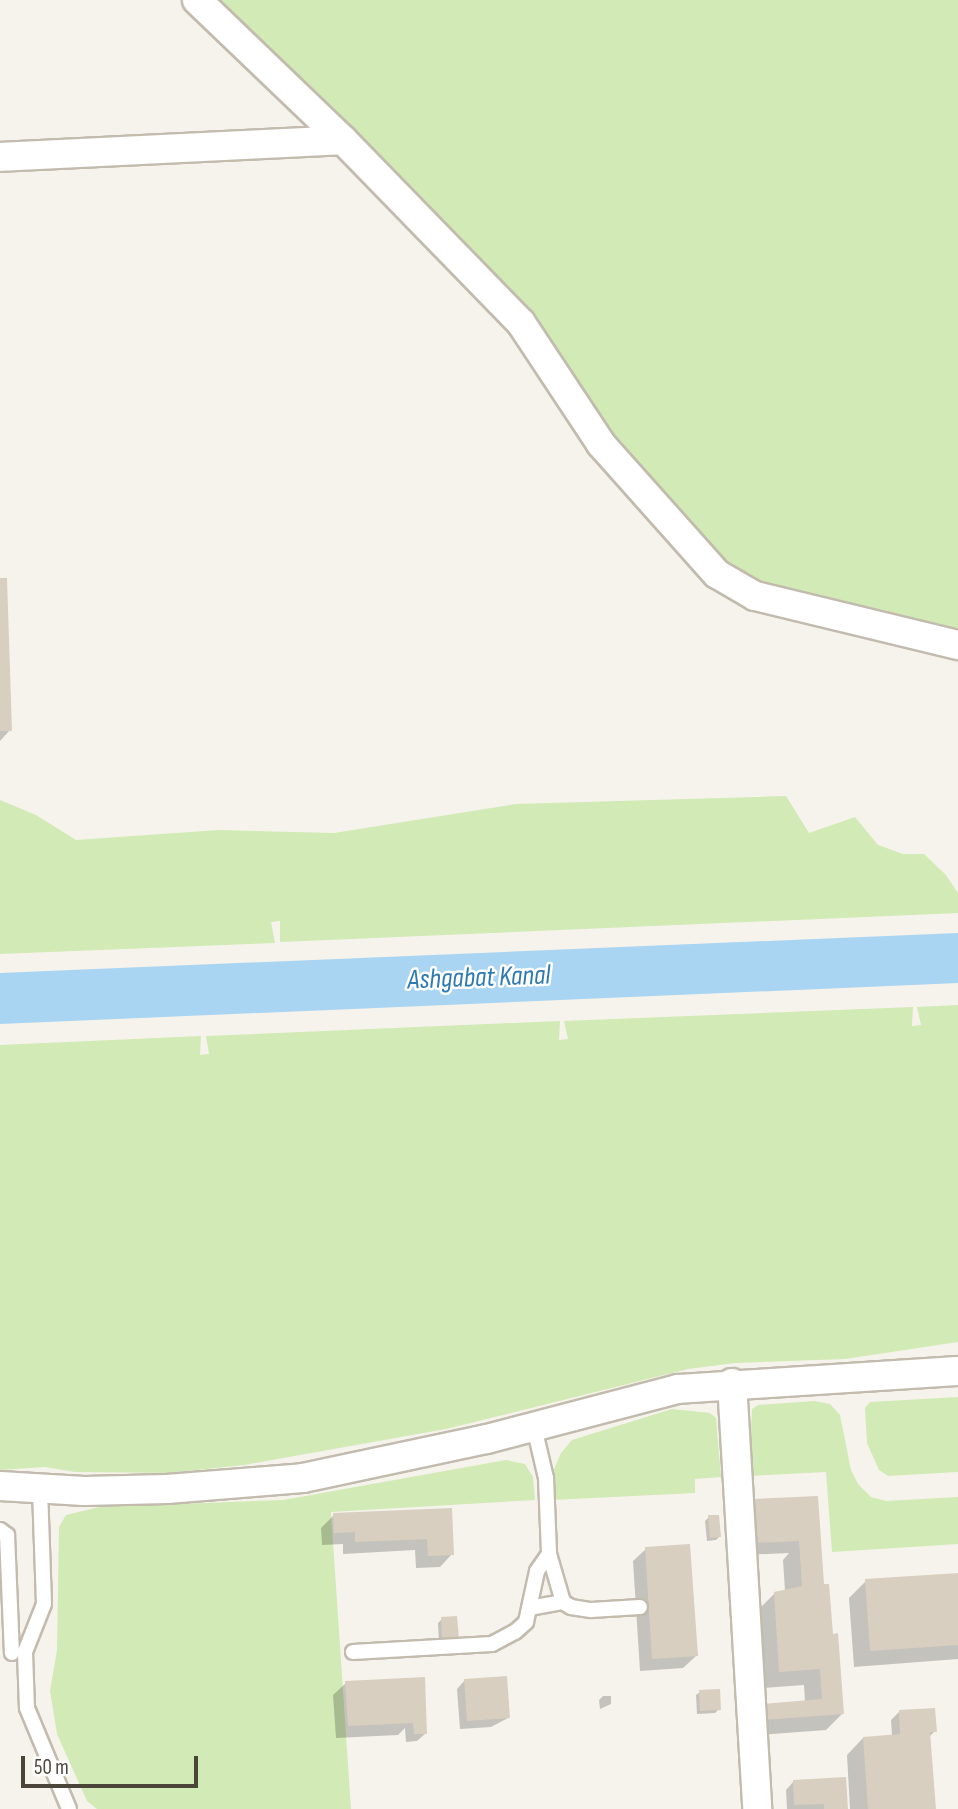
<!DOCTYPE html>
<style>
body{margin:0}
#map{position:relative;width:958px;height:1809px;overflow:hidden;background:#f6f3ec;font-family:"Sofia Sans Condensed",sans-serif}
div>[style]{position:absolute}
.green>*{inset:0;background:#d2eab5}
.water>*{inset:0;background:#a9d4f2}
.shadow>*{inset:0;background:#0003}
.building>*{inset:0;background:#d8cfc1}
.roads{filter:drop-shadow(2px 0 #c2bbae) drop-shadow(-2px 0 #c2bbae) drop-shadow(0 2px #c2bbae) drop-shadow(0 -2px #c2bbae)}
.lane>*{height:14px;margin:-7px;padding:0 7px;transform-origin:7px;border-radius:7px;background:#fff}
.street>*{height:28px;margin:-14px;padding:0 14px;transform-origin:14px;border-radius:14px;background:#fff}
span{translate:-50% -50%;white-space:nowrap;text-align:center;line-height:1.15;-webkit-text-stroke:5px #fff;paint-order:stroke}
.water-label{font-size:28px;color:#2e7ab2;font-style:italic}
.scale{position:absolute;left:21px;top:1756px;width:177px;height:32px;box-sizing:border-box;border:4px solid #4b4439;border-top:0;padding-left:9px;font-size:21px;line-height:24px;white-space:nowrap;color:#4b4439;-webkit-text-stroke:5px #fff;paint-order:stroke}
</style>
<div id="map">
<div class="green">
<div style="clip-path:polygon(217px 0,958px 0,958px 637px,773px 587px,725px 564px,621px 448px,528px 314px)"></div>
<div style="clip-path:polygon(786px 796px,809px 833px,855px 817px,878px 845px,903px 854px,924px 854px,946px 875px,958px 893px,958px 913px,280px 942px,280px 921px,271px 922px,275px 943px,0 954px,0 800px,36px 815px,76px 840px,219px 830px,334px 833px,516px 804px)"></div>
<div style="clip-path:polygon(958px 1005px,958px 1342px,845px 1359px,735px 1363px,688px 1369px,446px 1429px,244px 1465px,168px 1473px,75px 1472px,45px 1467px,0 1470px,0 1045px,201px 1036px,200px 1055px,209px 1054px,206px 1036px,560px 1021px,559px 1040px,568px 1039px,564px 1021px,913px 1007px,912px 1026px,921px 1025px,917px 1007px)"></div>
<div style="clip-path:polygon(958px 1397px,958px 1472px,888px 1476px,879px 1470px,867px 1443px,865px 1408px,870px 1402px)"></div>
<div style="clip-path:polygon(814px 1401px,830px 1404px,840px 1415px,851px 1470px,858px 1484px,871px 1497px,886px 1501px,958px 1497px,958px 1544px,832px 1552px,826px 1472px,749px 1476px,752px 1409px,758px 1405px)"></div>
<div style="clip-path:polygon(672px 1409px,710px 1413px,716px 1418px,721px 1477px,695px 1479px,695px 1493px,552px 1500px,551px 1476px,561px 1453px,572px 1440px)"></div>
<div style="clip-path:polygon(506px 1460px,525px 1464px,533px 1477px,535px 1500px,331px 1512px,351px 1809px,97px 1809px,87px 1801px,57px 1734px,50px 1691px,57px 1650px,59px 1527px,66px 1515px,99px 1507px,283px 1500px)"></div>
</div>
<div class="water">
<div style="clip-path:polygon(958px 933px,958px 983px,0 1024px,0 973px)"></div>
</div>
<div class="shadow">
<div style="clip-path:polygon(0 580px,10px 730px,0 741px)"></div>
<div style="clip-path:polygon(817px 1498px,823px 1586px,843px 1713px,826px 1730px,747px 1736px,745px 1722px,805px 1702px,804px 1685px,763px 1688px,758px 1610px,775px 1593px,785px 1591px,783px 1560px,789px 1553px,742px 1555px,740px 1514px)"></div>
<div style="clip-path:polygon(450px 1510px,452px 1554px,440px 1567px,416px 1568px,415px 1550px,343px 1554px,343px 1544px,322px 1545px,321px 1528px,334px 1515px)"></div>
<div style="clip-path:polygon(709px 1517px,719px 1537px,716px 1540px,707px 1541px,705px 1521px)"></div>
<div style="clip-path:polygon(646px 1549px,696px 1656px,683px 1668px,640px 1671px,633px 1561px)"></div>
<div style="clip-path:polygon(958px 1575px,958px 1659px,854px 1667px,849px 1598px,866px 1581px)"></div>
<div style="clip-path:polygon(442px 1619px,457px 1638px,439px 1643px,438px 1623px)"></div>
<div style="clip-path:polygon(423px 1679px,426px 1733px,417px 1741px,406px 1742px,405px 1728px,398px 1735px,336px 1738px,333px 1695px,346px 1683px)"></div>
<div style="clip-path:polygon(465px 1680px,508px 1718px,491px 1727px,460px 1729px,457px 1689px)"></div>
<div style="clip-path:polygon(700px 1692px,719px 1709px,715px 1713px,697px 1714px,696px 1695px)"></div>
<div style="clip-path:polygon(603px 1696px,611px 1696px,611px 1704px,600px 1709px,599px 1700px)"></div>
<div style="clip-path:polygon(899px 1712px,935px 1731px,929px 1737px,934px 1809px,850px 1809px,847px 1755px,863px 1738px,892px 1736px,891px 1720px)"></div>
<div style="clip-path:polygon(794px 1781px,846px 1809px,787px 1809px,786px 1790px)"></div>
</div>
<div class="building">
<div style="clip-path:polygon(0 578px,7px 578px,12px 731px,0 731px)"></div>
<div style="clip-path:polygon(818px 1496px,824px 1584px,829px 1584px,833px 1634px,838px 1633px,844px 1714px,763px 1720px,761px 1704px,822px 1699px,820px 1669px,779px 1672px,774px 1592px,802px 1586px,799px 1541px,754px 1543px,752px 1499px)"></div>
<div style="clip-path:polygon(452px 1508px,454px 1555px,428px 1556px,427px 1539px,355px 1542px,355px 1532px,334px 1533px,333px 1513px)"></div>
<div style="clip-path:polygon(708px 1515px,719px 1515px,721px 1537px,710px 1538px)"></div>
<div style="clip-path:polygon(690px 1544px,698px 1656px,652px 1659px,645px 1547px)"></div>
<div style="clip-path:polygon(958px 1573px,958px 1645px,870px 1651px,865px 1579px)"></div>
<div style="clip-path:polygon(457px 1616px,459px 1639px,442px 1640px,441px 1617px)"></div>
<div style="clip-path:polygon(507px 1676px,510px 1718px,467px 1721px,464px 1679px)"></div>
<div style="clip-path:polygon(425px 1677px,427px 1734px,414px 1734px,413px 1723px,348px 1726px,345px 1681px)"></div>
<div style="clip-path:polygon(720px 1689px,721px 1710px,700px 1711px,699px 1690px)"></div>
<div style="clip-path:polygon(935px 1708px,937px 1732px,930px 1732px,936px 1809px,868px 1809px,863px 1737px,900px 1734px,899px 1710px)"></div>
<div style="clip-path:polygon(846px 1777px,848px 1809px,824px 1809px,824px 1804px,794px 1805px,793px 1780px)"></div>
</div>
<div class="roads">
<div class="lane">
<div style="left:534px;top:1427px;width:52px;rotate:76.8deg"></div>
<div style="left:546px;top:1478px;width:76px;rotate:87.7deg"></div>
<div style="left:549px;top:1554px;width:50px;rotate:73.7deg"></div>
<div style="left:563px;top:1602px;width:9px;rotate:32deg"></div>
<div style="left:571px;top:1607px;width:20px;rotate:9deg"></div>
<div style="left:591px;top:1610px;width:49px;rotate:-3.5deg"></div>
<div style="left:40px;top:1489px;width:115px;rotate:88deg"></div>
<div style="left:44px;top:1604px;width:52px;rotate:111.6deg"></div>
<div style="left:25px;top:1652px;width:56px;rotate:88deg"></div>
<div style="left:27px;top:1708px;width:109px;rotate:67.4deg"></div>
<div style="left:0;top:1530px;width:9px;rotate:36deg"></div>
<div style="left:7px;top:1535px;width:118px;rotate:87.6deg"></div>
<div style="left:529px;top:1608px;width:35px;rotate:-10deg"></div>
<div style="left:353px;top:1652px;width:139px;rotate:-3.3deg"></div>
<div style="left:492px;top:1644px;width:26px;rotate:-28deg"></div>
<div style="left:515px;top:1632px;width:15px;rotate:-42deg"></div>
<div style="left:526px;top:1622px;width:52px;rotate:-77.8deg"></div>
<div style="left:537px;top:1571px;width:21px;rotate:-55deg"></div>
</div>
<div class="street">
<div style="left:197px;top:0;width:202px;rotate:43.8deg"></div>
<div style="left:343px;top:140px;width:255px;rotate:45.8deg"></div>
<div style="left:521px;top:323px;width:145px;rotate:56.5deg"></div>
<div style="left:601px;top:444px;width:174px;rotate:48.3deg"></div>
<div style="left:717px;top:574px;width:44px;rotate:30.1deg"></div>
<div style="left:755px;top:596px;width:209px;rotate:13.6deg"></div>
<div style="left:0;top:157px;width:343px;rotate:-2.8deg"></div>
<div style="left:732px;top:1383px;width:427px;rotate:86.6deg"></div>
<div style="left:0;top:1486px;width:84px;rotate:3.4deg"></div>
<div style="left:84px;top:1491px;width:83px;rotate:-1.4deg"></div>
<div style="left:167px;top:1489px;width:136px;rotate:-4.6deg"></div>
<div style="left:303px;top:1478px;width:188px;rotate:-12deg"></div>
<div style="left:487px;top:1439px;width:197px;rotate:-14.7deg"></div>
<div style="left:678px;top:1389px;width:281px;rotate:-3.7deg"></div>
</div>
</div>
<div class="water-label">
<span style="left:479px;top:978px;rotate:-2deg">Ashgabat Kanal</span>
</div>
<div class="scale">50 m</div>
</div>
